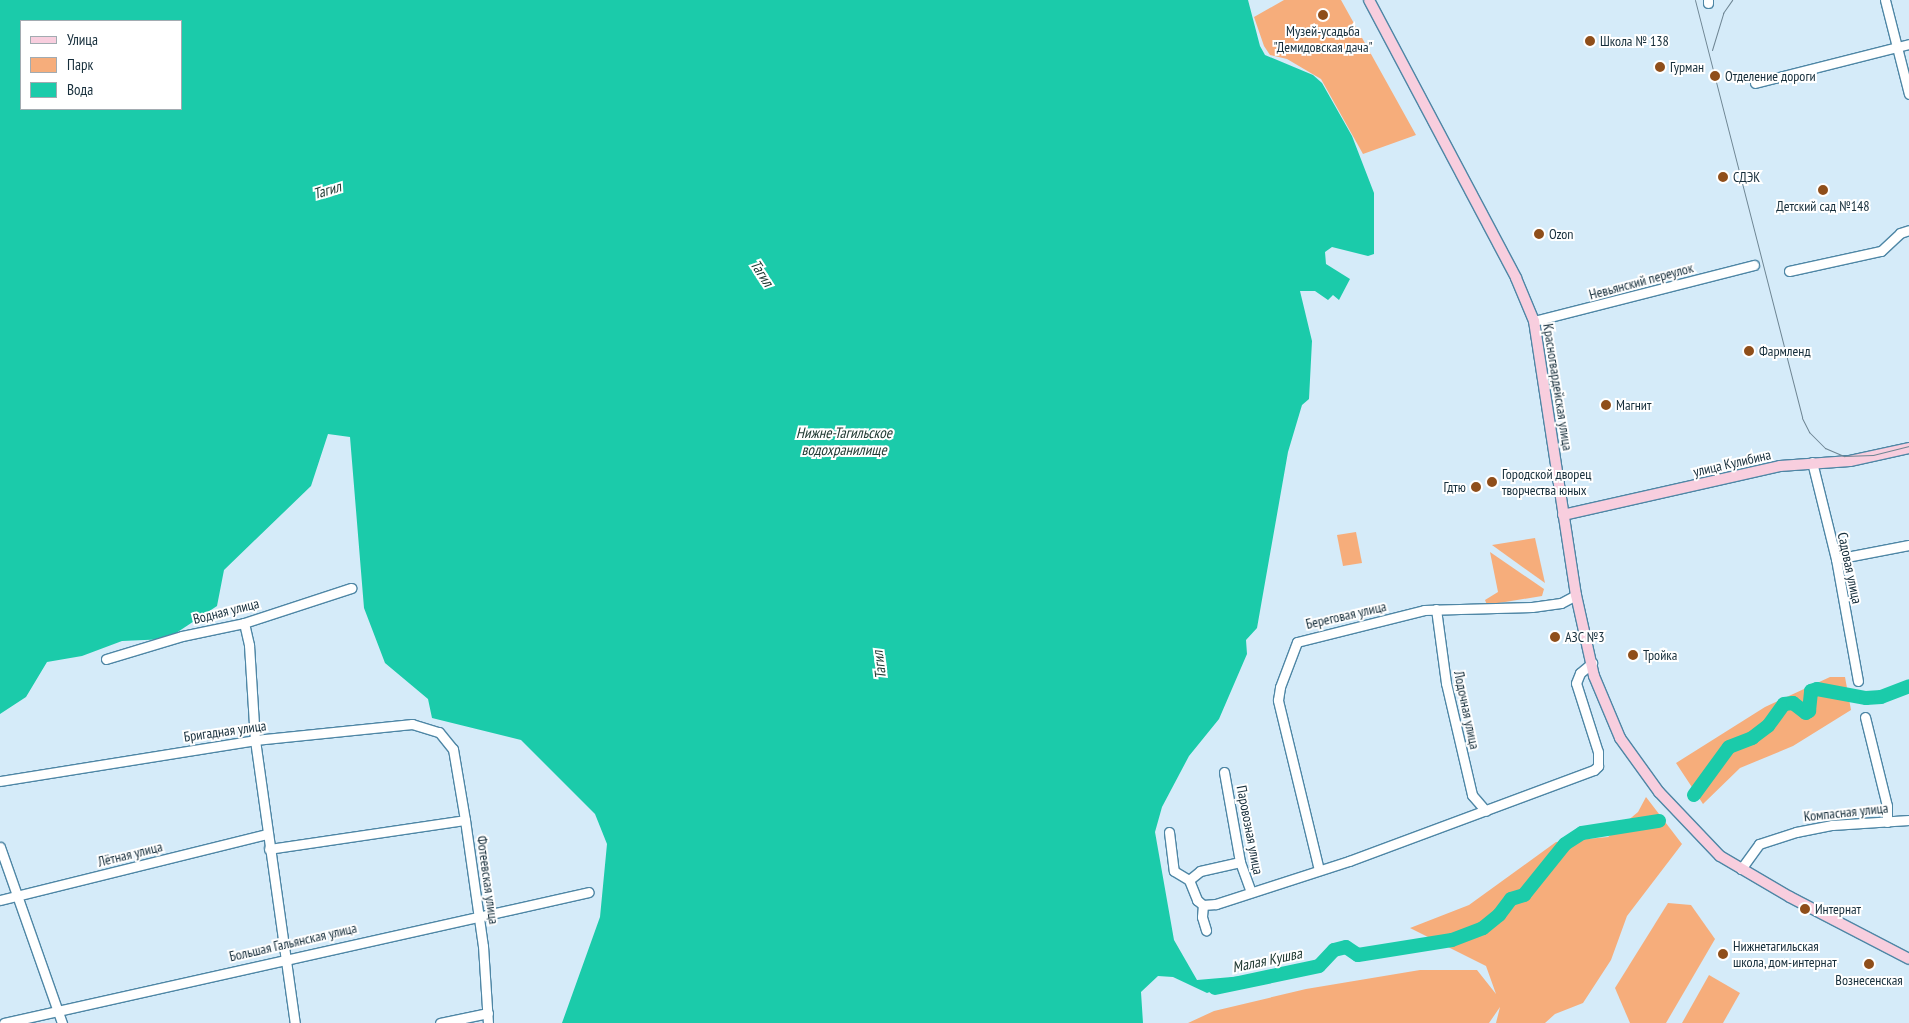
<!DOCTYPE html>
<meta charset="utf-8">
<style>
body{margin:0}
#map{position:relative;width:1909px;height:1023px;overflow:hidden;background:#d5ebf9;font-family:"PT Sans Narrow",sans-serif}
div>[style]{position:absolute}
.green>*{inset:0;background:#f6ad7b}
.water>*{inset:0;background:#1bcbaa}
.river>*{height:14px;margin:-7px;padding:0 7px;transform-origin:7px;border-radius:7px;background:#1bcbaa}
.roads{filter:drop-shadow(1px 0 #4e86a5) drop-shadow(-1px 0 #4e86a5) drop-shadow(0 1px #4e86a5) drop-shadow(0 -1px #4e86a5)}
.minor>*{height:9px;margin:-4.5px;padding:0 4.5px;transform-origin:4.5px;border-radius:4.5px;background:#fff}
.major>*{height:10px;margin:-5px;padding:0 5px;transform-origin:5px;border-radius:5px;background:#f8cede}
.tram>*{height:1px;margin:-0.5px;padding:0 0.5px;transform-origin:0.5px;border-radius:0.5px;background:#6e8593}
.dots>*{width:14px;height:14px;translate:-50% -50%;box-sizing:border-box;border:2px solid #fff;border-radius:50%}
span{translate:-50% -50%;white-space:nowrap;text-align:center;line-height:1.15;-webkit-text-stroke:4px #fff;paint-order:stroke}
.poi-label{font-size:14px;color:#162e3b}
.left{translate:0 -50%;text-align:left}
.right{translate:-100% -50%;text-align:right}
.street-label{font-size:14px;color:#162e3b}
.water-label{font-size:15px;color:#213a33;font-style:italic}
.legend{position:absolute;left:20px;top:20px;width:162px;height:90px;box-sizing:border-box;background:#fff;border:1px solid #a2abb1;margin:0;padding:6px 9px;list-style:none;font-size:15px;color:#162e3b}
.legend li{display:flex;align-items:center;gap:10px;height:25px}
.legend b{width:25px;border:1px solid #a2abb1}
</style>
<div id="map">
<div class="green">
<div style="clip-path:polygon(1284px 0,1341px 0,1416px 135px,1363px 154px,1321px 79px,1287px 59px,1270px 55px,1264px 46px,1254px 17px)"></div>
<div style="clip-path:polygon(1356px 532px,1362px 563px,1343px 566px,1337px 535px)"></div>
<div style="clip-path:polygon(1535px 538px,1545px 583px,1492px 545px)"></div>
<div style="clip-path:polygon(1490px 552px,1544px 589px,1542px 596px,1487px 605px,1485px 600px,1498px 592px)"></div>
<div style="clip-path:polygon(1830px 677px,1845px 677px,1851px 710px,1793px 746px,1740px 768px,1703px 804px,1676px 763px,1765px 707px)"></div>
<div style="clip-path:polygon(1646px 797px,1682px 844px,1627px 916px,1611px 960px,1583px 1003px,1555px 1014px,1545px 1023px,1496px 1023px,1500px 1007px,1489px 1023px,1188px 1023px,1214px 1011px,1306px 989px,1420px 970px,1477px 970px,1496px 994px,1486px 966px,1410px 928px,1469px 905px,1556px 842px,1608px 837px,1638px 812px)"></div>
<div style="clip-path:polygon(1668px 903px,1691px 905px,1715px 939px,1666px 1023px,1630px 1023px,1615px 988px)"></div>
<div style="clip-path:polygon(1709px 975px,1740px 993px,1723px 1023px,1682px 1023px)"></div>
</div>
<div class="water">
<div style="clip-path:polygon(evenodd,0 0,1248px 0,1260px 46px,1265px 55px,1313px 75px,1322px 83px,1352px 136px,1374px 193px,1374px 254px,1368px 256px,1332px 247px,1325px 252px,1326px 264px,1350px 279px,1339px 300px,1333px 295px,1328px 300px,1315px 291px,1300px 291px,1312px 341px,1309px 399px,1302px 405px,1288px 452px,1257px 628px,1246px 640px,1247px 654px,1219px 719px,1189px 756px,1162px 807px,1155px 832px,1174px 940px,1197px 980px,1255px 975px,1207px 993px,1173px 977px,1158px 976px,1141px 992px,1143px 1023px,562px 1023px,600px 917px,607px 844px,595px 814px,521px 740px,432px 718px,428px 699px,385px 663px,364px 608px,350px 437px,328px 434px,311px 486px,224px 570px,217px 606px,167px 639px,122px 641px,82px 656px,47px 662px,26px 697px,0 714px,0 0,21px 21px,181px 21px,181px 109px,21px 109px,21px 21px)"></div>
</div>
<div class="river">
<div style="left:1694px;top:795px;width:59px;rotate:-53.9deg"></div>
<div style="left:1729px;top:747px;width:25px;rotate:-21deg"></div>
<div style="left:1752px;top:738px;width:20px;rotate:-37deg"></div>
<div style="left:1768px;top:726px;width:27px;rotate:-54deg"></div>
<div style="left:1784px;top:704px;width:9px;rotate:-6deg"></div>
<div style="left:1793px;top:703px;width:16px;rotate:38deg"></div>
<div style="left:1806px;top:713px;width:4px;rotate:-34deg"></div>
<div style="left:1809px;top:711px;width:20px;rotate:-84deg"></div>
<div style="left:1811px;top:691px;width:6px;rotate:-18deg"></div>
<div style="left:1817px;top:689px;width:50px;rotate:10.4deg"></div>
<div style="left:1866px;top:698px;width:15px;rotate:-4deg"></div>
<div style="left:1881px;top:697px;width:30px;rotate:-21deg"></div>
<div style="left:1215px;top:988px;width:106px;rotate:-11.9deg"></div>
<div style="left:1319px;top:966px;width:22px;rotate:-47deg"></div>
<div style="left:1334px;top:950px;width:12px;rotate:-14deg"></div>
<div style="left:1346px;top:947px;width:14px;rotate:34deg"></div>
<div style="left:1358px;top:955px;width:95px;rotate:-9.1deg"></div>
<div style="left:1452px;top:940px;width:33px;rotate:-21deg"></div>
<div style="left:1483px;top:928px;width:21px;rotate:-39deg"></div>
<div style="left:1499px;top:915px;width:20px;rotate:-53deg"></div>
<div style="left:1511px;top:899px;width:14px;rotate:-17deg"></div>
<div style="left:1524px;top:895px;width:65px;rotate:-51.2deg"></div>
<div style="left:1565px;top:844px;width:20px;rotate:-33deg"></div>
<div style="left:1582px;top:833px;width:78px;rotate:-8.9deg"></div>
</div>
<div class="roads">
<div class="minor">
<div style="left:1708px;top:0;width:3px;rotate:90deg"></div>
<div style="left:1885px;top:0;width:97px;rotate:75.7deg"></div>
<div style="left:1755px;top:83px;width:159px;rotate:-14.2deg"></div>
<div style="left:1789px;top:271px;width:94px;rotate:-12.3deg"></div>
<div style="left:1881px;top:251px;width:26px;rotate:-43deg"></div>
<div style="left:1900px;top:233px;width:9px;rotate:-18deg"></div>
<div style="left:1534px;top:321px;width:227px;rotate:-14.3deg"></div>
<div style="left:1812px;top:462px;width:100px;rotate:76.1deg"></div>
<div style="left:1836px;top:559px;width:124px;rotate:79.8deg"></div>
<div style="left:1836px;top:559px;width:74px;rotate:-10.9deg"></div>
<div style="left:1436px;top:609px;width:75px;rotate:82.3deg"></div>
<div style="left:1446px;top:683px;width:115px;rotate:76.9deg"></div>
<div style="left:1472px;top:795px;width:21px;rotate:49deg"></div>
<div style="left:244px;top:623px;width:23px;rotate:77deg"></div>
<div style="left:249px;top:645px;width:95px;rotate:86.4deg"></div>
<div style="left:255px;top:740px;width:286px;rotate:82deg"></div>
<div style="left:106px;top:659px;width:79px;rotate:-16.8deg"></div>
<div style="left:182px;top:636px;width:63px;rotate:-11.8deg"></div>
<div style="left:244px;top:623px;width:113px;rotate:-18.1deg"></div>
<div style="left:1865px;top:717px;width:92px;rotate:76.1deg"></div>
<div style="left:1887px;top:806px;width:16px;rotate:90deg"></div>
<div style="left:1224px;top:772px;width:91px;rotate:79.9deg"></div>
<div style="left:1240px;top:862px;width:32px;rotate:70deg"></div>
<div style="left:0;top:781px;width:258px;rotate:-9.1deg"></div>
<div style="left:255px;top:740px;width:158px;rotate:-5.8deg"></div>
<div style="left:412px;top:724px;width:28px;rotate:17deg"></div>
<div style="left:439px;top:732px;width:22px;rotate:51deg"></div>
<div style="left:453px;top:749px;width:72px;rotate:80.4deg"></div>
<div style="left:465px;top:820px;width:127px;rotate:81.9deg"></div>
<div style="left:483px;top:946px;width:77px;rotate:86.3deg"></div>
<div style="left:1169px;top:832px;width:39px;rotate:83deg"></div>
<div style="left:1174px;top:871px;width:17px;rotate:31deg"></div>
<div style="left:0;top:847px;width:187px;rotate:70.6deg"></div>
<div style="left:269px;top:849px;width:198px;rotate:-8.4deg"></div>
<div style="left:1741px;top:869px;width:31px;rotate:-54deg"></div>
<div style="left:1759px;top:844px;width:39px;rotate:-18deg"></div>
<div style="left:1796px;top:832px;width:37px;rotate:-11deg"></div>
<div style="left:1832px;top:825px;width:77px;rotate:-3.7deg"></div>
<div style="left:1319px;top:870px;width:175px;rotate:-103.6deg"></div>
<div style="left:1278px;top:700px;width:13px;rotate:-81deg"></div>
<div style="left:1280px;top:687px;width:48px;rotate:-69.3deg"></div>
<div style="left:1297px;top:642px;width:131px;rotate:-14.1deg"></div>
<div style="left:1424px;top:610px;width:108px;rotate:-1.6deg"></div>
<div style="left:1532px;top:607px;width:29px;rotate:-8deg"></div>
<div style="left:1561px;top:603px;width:17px;rotate:-28deg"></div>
<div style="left:1189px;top:880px;width:22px;rotate:68deg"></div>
<div style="left:1197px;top:900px;width:8px;rotate:40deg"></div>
<div style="left:1203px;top:905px;width:12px;rotate:95deg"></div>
<div style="left:1202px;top:917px;width:14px;rotate:73deg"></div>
<div style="left:1189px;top:880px;width:14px;rotate:-39deg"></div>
<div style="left:1200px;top:871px;width:41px;rotate:-12.7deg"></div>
<div style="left:0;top:900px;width:275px;rotate:-13.9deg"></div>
<div style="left:1203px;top:905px;width:13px;rotate:-4deg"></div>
<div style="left:1216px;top:904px;width:140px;rotate:-17.9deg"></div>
<div style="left:1349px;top:861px;width:261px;rotate:-20.4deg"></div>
<div style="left:1594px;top:770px;width:6px;rotate:-45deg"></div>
<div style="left:1598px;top:766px;width:14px;rotate:-90deg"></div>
<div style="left:1598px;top:752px;width:72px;rotate:-107.7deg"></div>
<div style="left:1576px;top:683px;width:11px;rotate:-68deg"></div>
<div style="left:1580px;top:673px;width:16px;rotate:-40deg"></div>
<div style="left:4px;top:1023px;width:599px;rotate:-12.62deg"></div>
<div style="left:440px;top:1023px;width:49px;rotate:-11.8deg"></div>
</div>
<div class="major">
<div style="left:1369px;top:0;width:314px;rotate:62.1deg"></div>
<div style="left:1516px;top:278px;width:47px;rotate:67.3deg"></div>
<div style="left:1534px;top:321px;width:277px;rotate:81.3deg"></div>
<div style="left:1576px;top:595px;width:83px;rotate:77.5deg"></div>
<div style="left:1594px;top:676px;width:67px;rotate:67.2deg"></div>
<div style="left:1620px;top:738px;width:67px;rotate:54.2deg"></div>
<div style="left:1659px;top:792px;width:88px;rotate:46.4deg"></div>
<div style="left:1720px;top:856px;width:81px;rotate:30.4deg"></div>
<div style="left:1790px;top:897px;width:134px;rotate:27.5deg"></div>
<div style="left:1563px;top:515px;width:222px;rotate:-12.7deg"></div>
<div style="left:1780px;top:466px;width:70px;rotate:-4.1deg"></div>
<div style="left:1850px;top:461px;width:60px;rotate:-12.4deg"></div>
</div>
</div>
<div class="tram">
<div style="left:1695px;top:0;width:431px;rotate:75.6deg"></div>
<div style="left:1802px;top:418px;width:16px;rotate:63deg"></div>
<div style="left:1809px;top:432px;width:23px;rotate:45deg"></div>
<div style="left:1825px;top:448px;width:21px;rotate:23deg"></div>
<div style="left:1844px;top:456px;width:29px;rotate:-2deg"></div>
<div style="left:1873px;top:455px;width:37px;rotate:-14deg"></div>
<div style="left:1712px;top:50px;width:39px;rotate:-73deg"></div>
<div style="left:1723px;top:13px;width:16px;rotate:-55deg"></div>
</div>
<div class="dots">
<div style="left:1323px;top:15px;background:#8f4e1a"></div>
<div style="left:1590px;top:41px;background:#8f4e1a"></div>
<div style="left:1660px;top:67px;background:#8f4e1a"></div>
<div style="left:1715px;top:76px;background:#8f4e1a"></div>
<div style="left:1723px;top:177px;background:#8f4e1a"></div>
<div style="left:1823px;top:190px;background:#8f4e1a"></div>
<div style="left:1539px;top:234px;background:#8f4e1a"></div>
<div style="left:1749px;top:351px;background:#8f4e1a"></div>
<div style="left:1606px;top:405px;background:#8f4e1a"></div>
<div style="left:1492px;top:482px;background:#8f4e1a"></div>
<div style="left:1476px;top:487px;background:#8f4e1a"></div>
<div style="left:1555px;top:637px;background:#8f4e1a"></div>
<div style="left:1633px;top:655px;background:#8f4e1a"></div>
<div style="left:1805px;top:909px;background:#8f4e1a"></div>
<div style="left:1723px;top:954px;background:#8f4e1a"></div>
<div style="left:1869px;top:964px;background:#8f4e1a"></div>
</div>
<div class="poi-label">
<span style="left:1323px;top:39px">Музей-усадьба<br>"Демидовская дача"</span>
<span class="left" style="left:1600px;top:41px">Школа № 138</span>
<span class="left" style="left:1670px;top:67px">Гурман</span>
<span class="left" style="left:1725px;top:76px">Отделение дороги</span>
<span class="left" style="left:1733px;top:177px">СДЭК</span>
<span style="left:1823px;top:206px">Детский сад №148</span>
<span class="left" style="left:1549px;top:234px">Ozon</span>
<span class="left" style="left:1759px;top:351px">Фармленд</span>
<span class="left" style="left:1616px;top:405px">Магнит</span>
<span class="left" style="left:1502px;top:482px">Городской дворец<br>творчества юных</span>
<span class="right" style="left:1466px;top:487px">Гдтю</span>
<span class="left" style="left:1565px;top:637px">АЗС №3</span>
<span class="left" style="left:1643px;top:655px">Тройка</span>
<span class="left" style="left:1815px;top:909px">Интернат</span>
<span class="left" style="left:1733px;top:954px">Нижнетагильская<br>школа, дом-интернат</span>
<span style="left:1869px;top:980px">Вознесенская</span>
</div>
<div class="street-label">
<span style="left:1641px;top:281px;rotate:-15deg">Невьянский переулок</span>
<span style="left:1558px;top:387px;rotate:81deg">Красногвардейская улица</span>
<span style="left:1732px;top:463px;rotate:-13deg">улица Кулибина</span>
<span style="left:1850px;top:568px;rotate:78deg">Садовая улица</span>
<span style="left:226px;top:611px;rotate:-14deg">Водная улица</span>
<span style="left:1346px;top:615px;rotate:-13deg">Береговая улица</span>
<span style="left:1467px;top:710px;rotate:78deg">Лодочная улица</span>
<span style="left:225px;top:731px;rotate:-8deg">Бригадная улица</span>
<span style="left:1846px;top:812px;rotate:-6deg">Компасная улица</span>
<span style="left:1250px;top:830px;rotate:79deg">Паровозная улица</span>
<span style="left:130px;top:854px;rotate:-14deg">Лётная улица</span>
<span style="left:488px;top:880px;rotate:82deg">Фотеевская улица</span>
<span style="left:293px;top:942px;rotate:-13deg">Большая Гальянская улица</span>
</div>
<div class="water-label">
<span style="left:327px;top:190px;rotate:-17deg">Тагил</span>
<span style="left:762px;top:273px;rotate:57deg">Тагил</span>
<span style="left:844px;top:441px">Нижне-Тагильское<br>водохранилище</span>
<span style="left:879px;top:665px;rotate:-97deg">Тагил</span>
<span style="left:1267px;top:960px;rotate:-12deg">Малая Кушва</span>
</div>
<ul class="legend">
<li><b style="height:6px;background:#f8cede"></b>Улица</li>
<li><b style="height:14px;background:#f6ad7b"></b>Парк</li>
<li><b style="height:14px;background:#1bcbaa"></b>Вода</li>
</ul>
</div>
